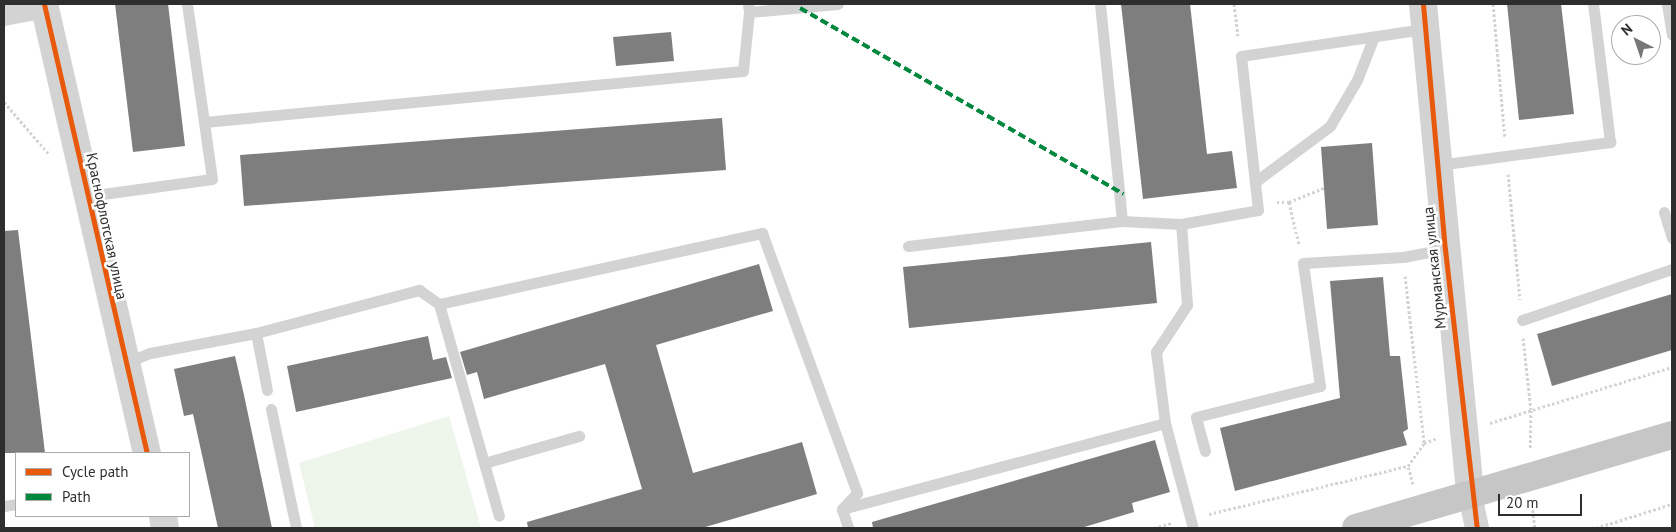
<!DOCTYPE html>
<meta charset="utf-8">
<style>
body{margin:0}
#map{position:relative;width:1676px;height:532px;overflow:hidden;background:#fff;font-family:"PT Sans",sans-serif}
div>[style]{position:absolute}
.green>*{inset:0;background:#eef5eb}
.building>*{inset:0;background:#7e7e7e}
.path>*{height:3px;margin-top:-1.5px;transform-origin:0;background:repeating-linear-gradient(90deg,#d3d3d3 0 2.5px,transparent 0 5px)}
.service>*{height:11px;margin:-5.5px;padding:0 5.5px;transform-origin:5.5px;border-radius:5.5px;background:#d3d3d3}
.minor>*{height:24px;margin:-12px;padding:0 12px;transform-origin:12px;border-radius:12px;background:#d3d3d3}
.tertiary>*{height:28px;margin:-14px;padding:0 14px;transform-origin:14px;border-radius:14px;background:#d3d3d3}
.primary>*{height:28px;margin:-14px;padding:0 14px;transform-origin:14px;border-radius:14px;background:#c6c6c6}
.quiet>*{height:4px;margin-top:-2px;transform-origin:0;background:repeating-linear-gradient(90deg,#00873e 0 8px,transparent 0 12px)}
.cycleway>*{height:5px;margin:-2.5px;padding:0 2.5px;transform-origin:2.5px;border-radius:2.5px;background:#e8590c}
span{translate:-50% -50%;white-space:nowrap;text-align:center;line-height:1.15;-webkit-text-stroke:5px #fff;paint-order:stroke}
.street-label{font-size:15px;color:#2e2e2e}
.frame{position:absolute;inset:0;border:5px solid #2e2e2e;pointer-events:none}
.legend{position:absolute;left:15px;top:452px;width:175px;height:65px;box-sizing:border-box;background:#fff;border:1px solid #ababab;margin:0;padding:6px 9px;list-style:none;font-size:15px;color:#2e2e2e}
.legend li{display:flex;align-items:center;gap:10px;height:25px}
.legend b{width:25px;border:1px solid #ababab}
.north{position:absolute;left:1611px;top:15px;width:50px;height:50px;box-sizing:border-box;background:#fff;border:1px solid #ababab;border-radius:50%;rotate:319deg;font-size:14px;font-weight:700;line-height:20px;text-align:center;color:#2e2e2e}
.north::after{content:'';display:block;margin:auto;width:18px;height:22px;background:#777;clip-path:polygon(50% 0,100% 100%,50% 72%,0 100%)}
.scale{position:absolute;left:1498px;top:494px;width:84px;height:22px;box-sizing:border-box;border:2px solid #2e2e2e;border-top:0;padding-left:6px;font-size:15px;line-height:18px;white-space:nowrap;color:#2e2e2e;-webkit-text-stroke:4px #fff;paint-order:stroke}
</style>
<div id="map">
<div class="green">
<div style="clip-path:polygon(449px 416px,481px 528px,315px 528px,299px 463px)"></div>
</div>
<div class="building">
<div style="clip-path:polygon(115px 4px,168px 4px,185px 146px,133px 152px)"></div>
<div style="clip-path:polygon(1121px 4px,1190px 4px,1207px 154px,1232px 151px,1237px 188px,1143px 199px)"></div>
<div style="clip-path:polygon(1507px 4px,1561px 4px,1574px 114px,1519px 120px)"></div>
<div style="clip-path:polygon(671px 32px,674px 61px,616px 66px,613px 37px)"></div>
<div style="clip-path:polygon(722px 118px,726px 170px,244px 206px,240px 155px)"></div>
<div style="clip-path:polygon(1372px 143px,1378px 225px,1327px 229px,1321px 147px)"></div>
<div style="clip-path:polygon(18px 230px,45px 453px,4px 453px,4px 231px)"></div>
<div style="clip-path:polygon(1151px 242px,1157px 303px,909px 328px,903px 267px)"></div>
<div style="clip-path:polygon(759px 264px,773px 311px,656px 345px,693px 473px,802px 442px,817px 494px,702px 528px,528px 528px,527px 522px,642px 489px,605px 364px,484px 399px,477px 372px,467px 375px,460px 352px)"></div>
<div style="clip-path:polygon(1383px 277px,1390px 356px,1400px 356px,1408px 429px,1403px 432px,1407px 445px,1235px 491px,1220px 428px,1340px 398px,1330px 281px)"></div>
<div style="clip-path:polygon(1672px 294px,1672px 350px,1552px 386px,1537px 334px)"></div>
<div style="clip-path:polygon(428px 336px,433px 360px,446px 357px,452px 378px,296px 412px,287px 366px)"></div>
<div style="clip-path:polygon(235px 356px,244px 395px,272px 528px,218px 528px,193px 414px,184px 416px,174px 369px)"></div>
<div style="clip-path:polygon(1155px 440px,1170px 492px,1132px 503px,1134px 512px,1081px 528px,873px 528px,872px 522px)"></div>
</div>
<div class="path">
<div style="left:1234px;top:4px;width:32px;rotate:83deg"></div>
<div style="left:1493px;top:4px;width:135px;rotate:84.9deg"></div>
<div style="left:4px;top:102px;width:69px;rotate:49.1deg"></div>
<div style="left:1508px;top:174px;width:126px;rotate:84.5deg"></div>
<div style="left:1277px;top:202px;width:12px"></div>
<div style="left:1289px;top:202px;width:44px;rotate:76.9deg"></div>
<div style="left:1289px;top:202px;width:38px;rotate:-22deg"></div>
<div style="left:1405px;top:276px;width:168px;rotate:83.5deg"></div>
<div style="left:1523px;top:338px;width:72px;rotate:83.7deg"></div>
<div style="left:1531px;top:410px;width:39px;rotate:91deg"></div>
<div style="left:1490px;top:423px;width:190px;rotate:-17.1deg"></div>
<div style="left:1413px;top:484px;width:19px;rotate:-106deg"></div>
<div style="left:1408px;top:466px;width:28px;rotate:-55deg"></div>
<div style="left:1424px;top:443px;width:15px;rotate:-20deg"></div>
<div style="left:1532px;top:505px;width:23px;rotate:83deg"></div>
<div style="left:1209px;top:514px;width:205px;rotate:-13.6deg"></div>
<div style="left:1154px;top:528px;width:19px;rotate:-16deg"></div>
<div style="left:1596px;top:528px;width:80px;rotate:-17.5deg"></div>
</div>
<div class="service">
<div style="left:187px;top:4px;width:119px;rotate:81.8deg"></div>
<div style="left:748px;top:4px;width:8px;rotate:83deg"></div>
<div style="left:749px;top:12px;width:89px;rotate:-5.1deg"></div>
<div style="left:1100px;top:4px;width:218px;rotate:84.2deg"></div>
<div style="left:1122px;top:221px;width:59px;rotate:2.9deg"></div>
<div style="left:1667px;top:4px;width:31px;rotate:81deg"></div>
<div style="left:1438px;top:165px;width:174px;rotate:-7.6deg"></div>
<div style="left:1610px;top:142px;width:139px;rotate:-97deg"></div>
<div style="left:1255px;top:182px;width:94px;rotate:-36.7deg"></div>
<div style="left:1330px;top:126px;width:53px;rotate:-59.6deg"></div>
<div style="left:1357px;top:80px;width:44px;rotate:-68.7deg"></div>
<div style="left:88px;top:196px;width:125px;rotate:-7.8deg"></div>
<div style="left:212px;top:179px;width:58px;rotate:-98deg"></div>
<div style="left:204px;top:122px;width:541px;rotate:-5.41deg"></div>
<div style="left:743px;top:71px;width:59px;rotate:-84.2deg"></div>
<div style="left:1664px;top:212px;width:27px;rotate:73deg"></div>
<div style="left:908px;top:246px;width:215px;rotate:-6.7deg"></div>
<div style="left:439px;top:304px;width:220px;rotate:74.2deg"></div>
<div style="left:1522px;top:320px;width:158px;rotate:-18.8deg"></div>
<div style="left:256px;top:333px;width:58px;rotate:79.1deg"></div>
<div style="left:125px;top:363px;width:27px;rotate:-22deg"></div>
<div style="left:150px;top:353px;width:108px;rotate:-10.7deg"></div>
<div style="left:256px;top:333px;width:169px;rotate:-14.8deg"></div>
<div style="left:419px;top:290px;width:24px;rotate:35deg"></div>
<div style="left:439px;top:304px;width:331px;rotate:-12.4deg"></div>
<div style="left:762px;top:233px;width:277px;rotate:69.9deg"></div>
<div style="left:857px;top:493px;width:22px;rotate:133deg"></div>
<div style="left:271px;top:409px;width:122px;rotate:78.1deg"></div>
<div style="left:1165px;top:423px;width:72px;rotate:-97.2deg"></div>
<div style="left:1156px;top:352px;width:56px;rotate:-56.6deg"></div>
<div style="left:1187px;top:305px;width:81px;rotate:-94.2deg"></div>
<div style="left:1181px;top:224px;width:78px;rotate:-10.3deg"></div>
<div style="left:1258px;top:210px;width:155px;rotate:-96.3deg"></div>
<div style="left:1241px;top:56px;width:185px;rotate:-8.4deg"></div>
<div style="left:1205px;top:451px;width:35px;rotate:-105deg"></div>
<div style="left:1196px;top:417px;width:128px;rotate:-14deg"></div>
<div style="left:1320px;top:386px;width:124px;rotate:-97.9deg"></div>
<div style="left:1303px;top:263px;width:100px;rotate:-3.4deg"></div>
<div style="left:1403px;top:257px;width:43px;rotate:-10.8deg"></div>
<div style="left:484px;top:463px;width:99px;rotate:-15.9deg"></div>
<div style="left:4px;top:506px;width:12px;rotate:-9deg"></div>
<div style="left:842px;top:509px;width:334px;rotate:-14.9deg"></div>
<div style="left:1165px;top:423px;width:109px;rotate:75.1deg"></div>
<div style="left:842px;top:509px;width:20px;rotate:72deg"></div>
</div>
<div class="minor">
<div style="left:4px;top:14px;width:42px;rotate:-11deg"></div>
<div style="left:1470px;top:495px;width:34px;rotate:78deg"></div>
</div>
<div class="tertiary">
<div style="left:44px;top:4px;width:461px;rotate:77.1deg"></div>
<div style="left:1423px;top:4px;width:493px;rotate:84.5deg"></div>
<div style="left:163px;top:516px;width:12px;rotate:81deg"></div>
</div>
<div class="primary">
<div style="left:1356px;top:528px;width:329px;rotate:-16.4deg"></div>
</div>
<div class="quiet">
<div style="left:800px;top:8px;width:373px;rotate:29.9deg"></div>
</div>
<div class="cycleway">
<div style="left:44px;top:4px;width:461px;rotate:77.1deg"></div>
<div style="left:1423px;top:4px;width:246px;rotate:84.9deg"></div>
<div style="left:1445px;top:249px;width:281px;rotate:83.5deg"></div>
</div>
<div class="street-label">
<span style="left:107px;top:226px;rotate:78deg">Краснофлотская улица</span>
<span style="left:1434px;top:268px;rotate:-96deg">Мурманская улица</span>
</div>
<div class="frame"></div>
<ul class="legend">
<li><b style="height:6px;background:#e8590c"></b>Cycle path</li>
<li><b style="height:6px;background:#00873e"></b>Path</li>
</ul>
<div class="north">N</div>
<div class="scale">20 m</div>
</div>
